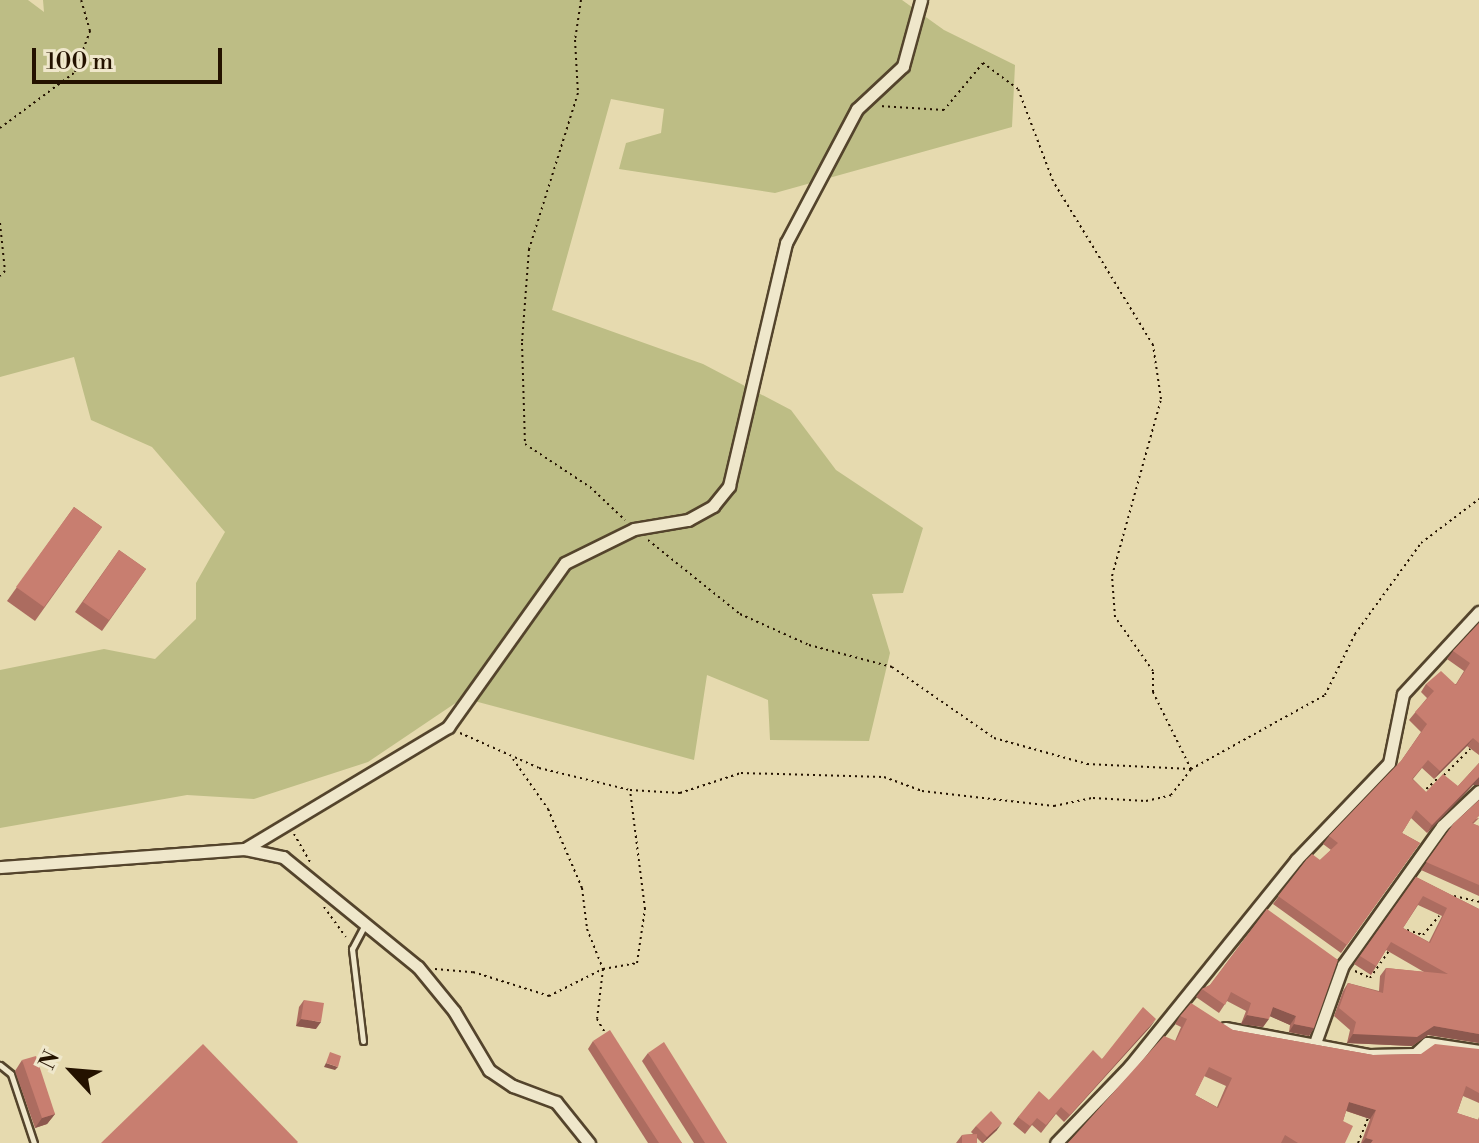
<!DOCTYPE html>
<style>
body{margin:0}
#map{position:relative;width:1479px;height:1143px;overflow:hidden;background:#e6daaf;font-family:"Libre Bodoni",serif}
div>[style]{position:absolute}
.green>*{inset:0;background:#bdbd85}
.path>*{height:2px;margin-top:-1px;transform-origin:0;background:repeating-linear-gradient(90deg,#241200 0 2px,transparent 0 6px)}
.roads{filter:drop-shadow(2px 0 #54442c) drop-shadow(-2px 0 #54442c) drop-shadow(0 2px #54442c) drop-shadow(0 -2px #54442c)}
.lane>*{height:5px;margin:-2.5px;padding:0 2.5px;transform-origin:2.5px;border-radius:2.5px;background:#efe7cb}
.street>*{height:11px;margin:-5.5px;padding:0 5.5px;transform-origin:5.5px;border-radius:5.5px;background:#efe7cb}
.wall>*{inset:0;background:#ac6c60}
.shaded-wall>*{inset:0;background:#8c584e}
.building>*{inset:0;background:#c87e70}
span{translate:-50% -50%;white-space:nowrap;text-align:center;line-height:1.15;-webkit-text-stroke:6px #efe7cb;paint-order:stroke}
.north{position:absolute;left:32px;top:1031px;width:80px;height:80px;-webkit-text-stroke:6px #efe7cb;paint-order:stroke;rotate:296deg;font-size:22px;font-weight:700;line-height:32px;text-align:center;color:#241200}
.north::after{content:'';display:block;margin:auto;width:28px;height:36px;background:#241200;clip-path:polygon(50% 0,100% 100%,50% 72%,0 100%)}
.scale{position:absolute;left:32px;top:48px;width:190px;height:36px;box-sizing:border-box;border:4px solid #241200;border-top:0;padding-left:10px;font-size:24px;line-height:28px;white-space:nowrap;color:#241200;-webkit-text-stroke:6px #efe7cb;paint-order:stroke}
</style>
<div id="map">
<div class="green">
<div style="clip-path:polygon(0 0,28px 0,44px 12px,43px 0,902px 0,944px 30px,1015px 65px,1012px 127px,775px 193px,619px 169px,626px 143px,661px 133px,664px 109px,611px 99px,552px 310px,703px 364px,791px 410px,836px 470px,923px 528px,903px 593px,872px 594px,890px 653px,869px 741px,770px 740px,768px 700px,707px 675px,694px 760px,463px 698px,368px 762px,254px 799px,187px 795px,0 828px,0 670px,104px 649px,155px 659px,196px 619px,196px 583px,225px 532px,152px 447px,91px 420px,74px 357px,0 377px)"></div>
</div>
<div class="path">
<div style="left:581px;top:0;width:40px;rotate:98.5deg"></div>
<div style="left:575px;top:40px;width:53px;rotate:86.8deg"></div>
<div style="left:578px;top:93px;width:164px;rotate:107.4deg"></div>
<div style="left:529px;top:249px;width:94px;rotate:94.3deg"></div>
<div style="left:522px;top:343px;width:101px;rotate:88.3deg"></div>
<div style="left:525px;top:444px;width:78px;rotate:33.5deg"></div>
<div style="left:590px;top:487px;width:48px;rotate:43.3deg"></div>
<div style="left:0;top:128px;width:94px;rotate:-36.7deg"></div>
<div style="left:75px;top:72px;width:44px;rotate:-69.9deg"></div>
<div style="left:90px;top:31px;width:32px;rotate:-106deg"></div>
<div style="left:0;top:223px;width:48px;rotate:84.1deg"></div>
<div style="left:5px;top:271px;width:7px;rotate:135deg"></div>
<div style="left:648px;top:540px;width:118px;rotate:38.8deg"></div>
<div style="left:740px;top:614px;width:76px;rotate:24.2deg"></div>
<div style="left:809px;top:645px;width:86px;rotate:14.8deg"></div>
<div style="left:892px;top:667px;width:124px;rotate:34.8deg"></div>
<div style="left:994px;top:738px;width:97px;rotate:15.6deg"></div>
<div style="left:1087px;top:764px;width:104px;rotate:2.8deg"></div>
<div style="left:1191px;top:769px;width:86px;rotate:-116.3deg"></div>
<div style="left:1153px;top:692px;width:21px;rotate:-90deg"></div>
<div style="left:1153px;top:671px;width:66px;rotate:-125.1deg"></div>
<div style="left:1115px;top:617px;width:41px;rotate:-94.2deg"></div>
<div style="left:1112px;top:576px;width:184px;rotate:-74.5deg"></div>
<div style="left:1161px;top:399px;width:55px;rotate:-98.4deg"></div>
<div style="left:1153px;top:345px;width:192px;rotate:-121.4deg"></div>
<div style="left:1053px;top:181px;width:98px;rotate:-110.8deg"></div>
<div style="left:1018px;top:89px;width:44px;rotate:-143.4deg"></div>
<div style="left:983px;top:63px;width:61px;rotate:129.7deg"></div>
<div style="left:944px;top:110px;width:65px;rotate:-176.5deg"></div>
<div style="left:460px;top:733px;width:86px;rotate:23.9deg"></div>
<div style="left:539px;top:768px;width:94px;rotate:13.6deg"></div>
<div style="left:630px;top:790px;width:50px;rotate:3.4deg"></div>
<div style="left:680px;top:793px;width:64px;rotate:-18.2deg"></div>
<div style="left:741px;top:773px;width:143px;rotate:1.6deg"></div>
<div style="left:884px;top:777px;width:40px;rotate:20.2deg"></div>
<div style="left:922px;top:791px;width:133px;rotate:6.5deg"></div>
<div style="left:1054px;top:806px;width:40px;rotate:-12deg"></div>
<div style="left:1093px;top:798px;width:53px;rotate:3.2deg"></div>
<div style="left:1146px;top:801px;width:26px;rotate:-13deg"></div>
<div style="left:1171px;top:795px;width:33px;rotate:-52deg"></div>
<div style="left:1191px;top:769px;width:153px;rotate:-28.9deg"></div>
<div style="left:1325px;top:695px;width:68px;rotate:-63.8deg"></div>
<div style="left:1355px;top:634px;width:112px;rotate:-54deg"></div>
<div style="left:1421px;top:543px;width:73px;rotate:-37.2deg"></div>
<div style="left:513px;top:759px;width:61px;rotate:55deg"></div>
<div style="left:548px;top:809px;width:86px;rotate:66.7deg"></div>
<div style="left:582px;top:888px;width:41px;rotate:83deg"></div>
<div style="left:587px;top:929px;width:43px;rotate:68.2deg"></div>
<div style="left:603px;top:969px;width:50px;rotate:96.8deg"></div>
<div style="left:597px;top:1019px;width:16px;rotate:60deg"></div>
<div style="left:1444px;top:775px;width:37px;rotate:-45deg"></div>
<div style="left:1422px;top:793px;width:22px;rotate:-43deg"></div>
<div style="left:294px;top:834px;width:34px;rotate:60deg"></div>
<div style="left:1454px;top:896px;width:26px;rotate:13deg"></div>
<div style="left:324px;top:907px;width:37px;rotate:54deg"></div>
<div style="left:1407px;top:930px;width:17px;rotate:17deg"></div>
<div style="left:1423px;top:935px;width:25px;rotate:-50deg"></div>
<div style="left:435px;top:969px;width:38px;rotate:5deg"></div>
<div style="left:473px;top:972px;width:80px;rotate:17.5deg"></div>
<div style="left:549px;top:996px;width:60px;rotate:-26.6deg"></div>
<div style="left:603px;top:969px;width:35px;rotate:-10deg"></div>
<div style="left:637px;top:963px;width:55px;rotate:-81.6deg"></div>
<div style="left:645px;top:909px;width:119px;rotate:-97.2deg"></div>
<div style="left:1355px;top:971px;width:17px;rotate:25deg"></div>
<div style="left:1370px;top:978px;width:33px;rotate:-55deg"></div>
<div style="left:1358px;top:1143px;width:27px;rotate:-68deg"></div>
</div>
<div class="roads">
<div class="lane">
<div style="left:363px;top:1041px;width:93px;rotate:-96.8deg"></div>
<div style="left:352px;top:949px;width:26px;rotate:-62deg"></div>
<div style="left:0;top:1065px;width:14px;rotate:39deg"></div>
<div style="left:11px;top:1074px;width:73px;rotate:71.6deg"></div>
</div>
<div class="street">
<div style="left:245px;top:849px;width:39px;rotate:12deg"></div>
<div style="left:283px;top:857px;width:174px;rotate:39.2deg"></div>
<div style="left:418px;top:967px;width:57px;rotate:50.7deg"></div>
<div style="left:454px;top:1011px;width:69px;rotate:59.3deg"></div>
<div style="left:489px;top:1070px;width:29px;rotate:34deg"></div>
<div style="left:513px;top:1086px;width:46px;rotate:20.4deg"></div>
<div style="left:556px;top:1102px;width:53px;rotate:51.2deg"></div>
<div style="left:0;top:867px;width:246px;rotate:-4.2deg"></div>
<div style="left:245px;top:849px;width:237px;rotate:-31deg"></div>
<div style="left:448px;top:727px;width:201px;rotate:-54.5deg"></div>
<div style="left:565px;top:563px;width:77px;rotate:-26.2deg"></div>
<div style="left:634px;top:529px;width:55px;rotate:-9.5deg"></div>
<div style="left:688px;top:520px;width:29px;rotate:-29deg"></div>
<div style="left:713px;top:506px;width:26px;rotate:-51deg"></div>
<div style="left:729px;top:486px;width:250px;rotate:-76.8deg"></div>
<div style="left:786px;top:243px;width:152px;rotate:-62.1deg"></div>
<div style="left:857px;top:109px;width:63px;rotate:-43.1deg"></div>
<div style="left:903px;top:66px;width:68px;rotate:-74.7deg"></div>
<div style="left:1225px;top:1028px;width:147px;rotate:10.6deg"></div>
<div style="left:1369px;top:1055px;width:46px;rotate:-1.2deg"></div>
<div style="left:1415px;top:1054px;width:16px;rotate:-43deg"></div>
<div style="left:1427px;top:1043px;width:53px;rotate:8.7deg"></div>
<div style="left:1315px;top:1043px;width:83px;rotate:-70.3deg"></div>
<div style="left:1343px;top:965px;width:171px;rotate:-54.5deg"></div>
<div style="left:1442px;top:826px;width:51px;rotate:-43.4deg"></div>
<div style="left:1056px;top:1143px;width:107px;rotate:-46.1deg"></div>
<div style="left:1130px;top:1066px;width:265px;rotate:-51.1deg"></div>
<div style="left:1296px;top:860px;width:134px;rotate:-46.2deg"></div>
<div style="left:1389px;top:763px;width:70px;rotate:-78.5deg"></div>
<div style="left:1403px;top:694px;width:112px;rotate:-47.2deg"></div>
</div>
</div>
<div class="wall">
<div style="clip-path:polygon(74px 507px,102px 527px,35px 621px,7px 601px)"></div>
<div style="clip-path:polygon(119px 550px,146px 569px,102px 631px,75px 612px)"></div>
<div style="clip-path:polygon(1479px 623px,1479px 755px,1467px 746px,1434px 779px,1422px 768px,1413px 779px,1426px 792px,1458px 786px,1479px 763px,1479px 785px,1473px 785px,1427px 833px,1411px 818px,1402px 833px,1420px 843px,1341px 953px,1273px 904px,1307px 859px,1320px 860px,1331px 850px,1323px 844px,1329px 836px,1401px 761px,1421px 732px,1409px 720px,1427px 698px,1421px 692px,1426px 684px,1456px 684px,1464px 671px,1447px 659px,1453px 651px)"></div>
<div style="clip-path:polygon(1479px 818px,1473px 824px,1479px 826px,1479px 896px,1421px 870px,1454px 823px)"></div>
<div style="clip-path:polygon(evenodd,1416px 877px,1479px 909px,1479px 1043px,1428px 1035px,1412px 1046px,1347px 1043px,1350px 1030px,1334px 1016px,1343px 991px,1348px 983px,1379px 991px,1380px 976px,1386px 968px,1424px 972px,1386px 950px,1371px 975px,1354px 964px,1416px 877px,1418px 905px,1442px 916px,1429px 942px,1403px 928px,1418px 905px)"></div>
<div style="clip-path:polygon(1267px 909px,1314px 1028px,1309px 1036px,1289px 1032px,1290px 1025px,1270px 1016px,1263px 1027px,1241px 1024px,1246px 1011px,1227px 1001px,1219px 1013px,1196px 997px,1202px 989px,1210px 985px)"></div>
<div style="clip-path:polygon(304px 1000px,316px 1029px,296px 1026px,299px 1007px)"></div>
<div style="clip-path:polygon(evenodd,1180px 1016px,1233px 1030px,1373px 1055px,1421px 1054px,1479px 1049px,1479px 1103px,1463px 1096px,1457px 1113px,1478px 1120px,1479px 1117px,1479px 1143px,1361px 1143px,1370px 1119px,1346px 1111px,1343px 1121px,1345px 1143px,1068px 1143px,1175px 1041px,1181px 1027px,1175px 1024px,1180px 1016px,1204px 1076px,1226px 1086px,1217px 1107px,1195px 1095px,1204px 1076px)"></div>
<div style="clip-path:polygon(1151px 1026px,1064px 1122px,1056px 1114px,1041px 1133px,1032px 1125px,1025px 1134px,1013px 1124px,1018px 1117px,1049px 1100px,1102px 1059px)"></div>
<div style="clip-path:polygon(593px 1041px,682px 1143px,648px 1143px,588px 1049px)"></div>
<div style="clip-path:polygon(648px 1053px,727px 1143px,694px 1143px,642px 1061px)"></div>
<div style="clip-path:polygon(22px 1060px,55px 1114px,47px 1124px,35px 1128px,15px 1071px)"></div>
<div style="clip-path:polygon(976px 1126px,997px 1130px,983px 1143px,982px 1143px,977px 1138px,977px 1143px,956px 1143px,962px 1135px,973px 1134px,971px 1132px)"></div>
</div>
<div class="shaded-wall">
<div style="clip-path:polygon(1473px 738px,1467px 746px,1434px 779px,1440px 771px)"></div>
<div style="clip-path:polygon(1479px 777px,1479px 785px,1473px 785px,1427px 833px,1432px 825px)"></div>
<div style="clip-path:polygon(1273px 1007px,1296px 1016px,1290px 1025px,1267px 1015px)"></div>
<div style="clip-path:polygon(1247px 1015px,1269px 1019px,1263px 1027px,1241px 1024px)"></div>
<div style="clip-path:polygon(301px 1019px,321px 1022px,316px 1029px,296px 1026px)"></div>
<div style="clip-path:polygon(1156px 1019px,1151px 1026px,1064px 1122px,1070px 1115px)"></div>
<div style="clip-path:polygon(1294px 1024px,1314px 1028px,1309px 1036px,1289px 1032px)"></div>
<div style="clip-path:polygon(1434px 1026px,1479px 1034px,1479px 1043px,1428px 1035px,1412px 1046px,1347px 1043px,1353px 1034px)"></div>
<div style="clip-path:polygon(326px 1063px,338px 1067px,335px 1070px,324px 1067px)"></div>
<div style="clip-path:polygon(1349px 1102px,1376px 1110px,1370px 1119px,1344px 1110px)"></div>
<div style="clip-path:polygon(55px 1114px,47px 1124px,35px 1128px,42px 1118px)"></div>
<div style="clip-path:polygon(1002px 1123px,997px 1130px,983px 1143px,987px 1137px)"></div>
<div style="clip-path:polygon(1366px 1138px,1373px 1140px,1371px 1143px,1362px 1143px)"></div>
</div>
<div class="building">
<div style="clip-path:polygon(74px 507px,102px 527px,44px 607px,16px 587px)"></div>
<div style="clip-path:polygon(119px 550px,146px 569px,109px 620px,83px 602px)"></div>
<div style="clip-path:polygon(1479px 623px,1479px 743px,1473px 738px,1440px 771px,1428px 760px,1412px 779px,1426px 792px,1443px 774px,1458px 786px,1479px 763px,1479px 777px,1432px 825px,1416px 810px,1402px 833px,1420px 843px,1347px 945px,1278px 896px,1307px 859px,1312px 854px,1320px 860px,1338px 843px,1329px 836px,1401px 761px,1427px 724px,1415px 712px,1434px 691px,1426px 684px,1441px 671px,1456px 685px,1470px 663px,1453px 651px)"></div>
<div style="clip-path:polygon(1479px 800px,1479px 816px,1472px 823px,1479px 826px,1479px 885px,1426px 862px,1454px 823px)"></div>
<div style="clip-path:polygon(evenodd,1416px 877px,1479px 909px,1479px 1034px,1434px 1026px,1417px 1037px,1353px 1034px,1356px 1022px,1339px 1008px,1348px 983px,1383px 993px,1386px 968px,1448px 974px,1391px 942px,1376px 966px,1360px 956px,1416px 877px,1423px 896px,1447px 908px,1430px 943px,1403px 928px,1423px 896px)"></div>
<div style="clip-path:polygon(1267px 909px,1338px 960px,1314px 1028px,1294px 1024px,1296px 1016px,1273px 1007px,1269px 1019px,1247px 1015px,1251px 1003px,1231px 992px,1225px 1005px,1202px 989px,1210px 985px)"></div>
<div style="clip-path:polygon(304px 1000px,324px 1003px,321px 1022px,301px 1019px)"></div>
<div style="clip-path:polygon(evenodd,1191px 1003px,1233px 1030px,1373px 1055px,1421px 1054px,1435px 1044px,1479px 1049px,1479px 1093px,1466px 1086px,1457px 1113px,1479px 1120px,1479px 1143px,1371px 1143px,1373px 1140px,1366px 1138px,1376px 1110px,1349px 1102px,1343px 1121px,1353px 1126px,1345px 1143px,1298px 1143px,1285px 1135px,1281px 1143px,1068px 1143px,1164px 1036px,1176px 1041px,1187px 1019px,1180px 1016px,1191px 1003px,1209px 1067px,1232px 1078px,1218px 1108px,1195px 1095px,1209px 1067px)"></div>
<div style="clip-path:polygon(1143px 1007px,1156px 1019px,1070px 1115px,1061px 1107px,1046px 1125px,1037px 1118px,1030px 1126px,1018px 1117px,1039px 1091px,1049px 1100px,1093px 1050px,1102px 1059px)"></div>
<div style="clip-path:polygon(610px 1030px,682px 1143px,659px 1143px,593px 1041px)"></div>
<div style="clip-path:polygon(664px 1042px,727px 1143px,705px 1143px,648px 1053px)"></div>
<div style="clip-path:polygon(203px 1044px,298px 1142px,297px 1143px,101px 1143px)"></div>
<div style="clip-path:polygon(330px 1052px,341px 1056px,338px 1067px,326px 1063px)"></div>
<div style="clip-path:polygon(36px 1056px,55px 1114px,42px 1118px,22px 1060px)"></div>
<div style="clip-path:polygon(991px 1111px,1002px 1123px,987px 1137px,976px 1126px)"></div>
<div style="clip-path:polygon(977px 1134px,977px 1143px,962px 1143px,962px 1135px)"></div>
</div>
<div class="north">N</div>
<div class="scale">100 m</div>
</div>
